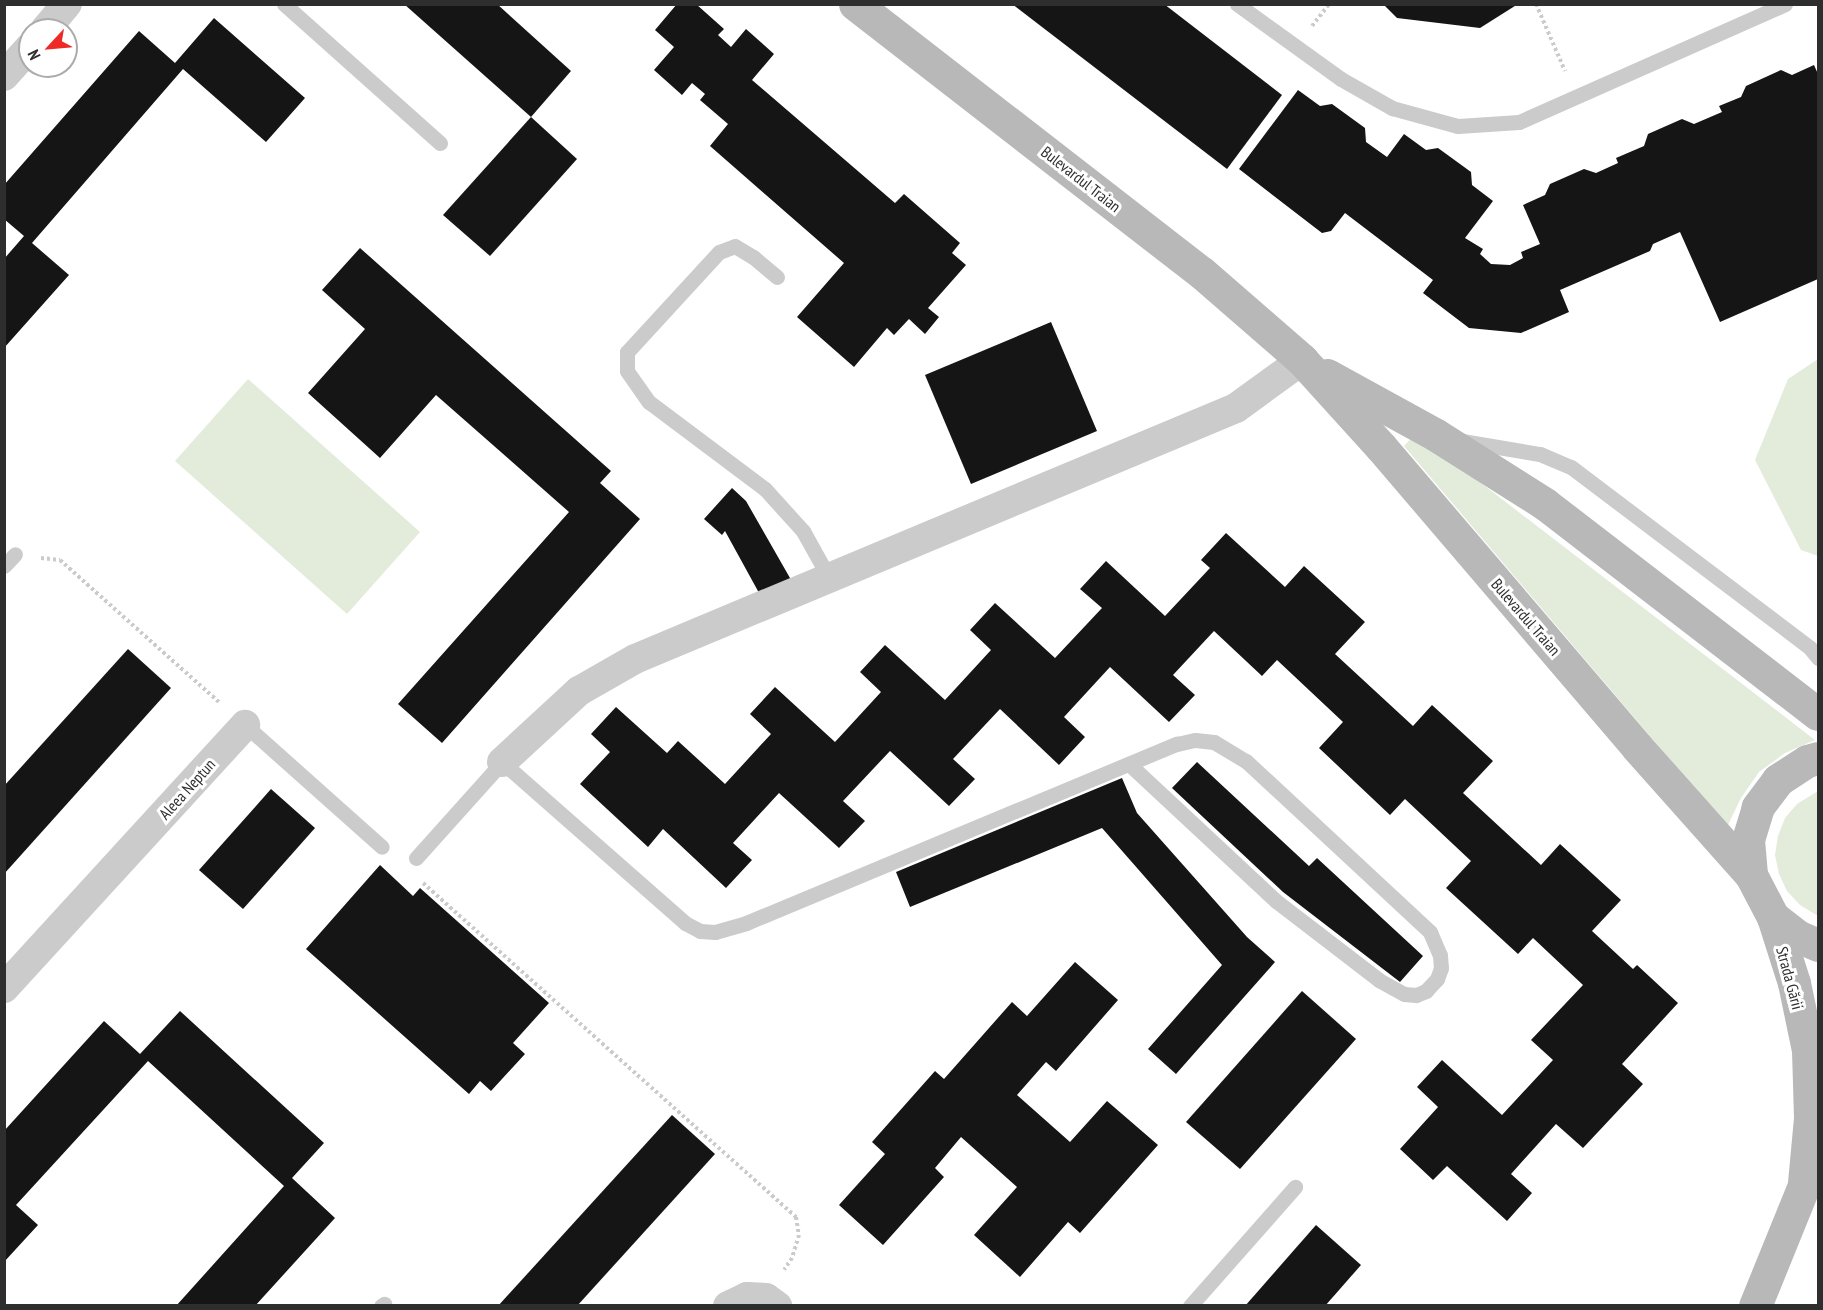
<!DOCTYPE html>
<meta charset="utf-8">
<style>
body{margin:0}
#map{position:relative;width:1823px;height:1310px;overflow:hidden;background:#fff;font-family:"PT Sans Narrow",sans-serif}
div>[style]{position:absolute}
.green>*{inset:0;background:#e3ecdb}
.building>*{inset:0;background:#151515}
.path>*{height:4px;margin-top:-2px;transform-origin:0;background:repeating-linear-gradient(90deg,#cbcbcb 0 3px,transparent 0 6px)}
.lane>*{height:15px;margin:-7.5px;padding:0 7.5px;transform-origin:7.5px;border-radius:7.5px;background:#cbcbcb}
.street>*{height:30px;margin:-15px;padding:0 15px;transform-origin:15px;border-radius:15px;background:#cbcbcb}
.secondary>*{height:33px;margin:-16.5px;padding:0 16.5px;transform-origin:16.5px;border-radius:16.5px;background:#b8b8b8}
span{translate:-50% -50%;white-space:nowrap;text-align:center;line-height:1.15;-webkit-text-stroke:6px #fff;paint-order:stroke}
.street-label{font-size:16px;color:#2e2e2e}
.frame{position:absolute;inset:0;border:6px solid #2e2e2e;pointer-events:none}
.north{position:absolute;left:18px;top:18px;width:60px;height:60px;box-sizing:border-box;background:#fff;border:2px solid #ababab;border-radius:50%;rotate:244deg;font-size:16px;font-weight:700;line-height:24px;text-align:center;color:#2e2e2e}
.north::after{content:'';display:block;margin:auto;width:21px;height:27px;background:#ee2a27;clip-path:polygon(50% 0,100% 100%,50% 72%,0 100%)}
</style>
<div id="map">
<div class="green">
<div style="clip-path:polygon(1818px 359px,1818px 556px,1801px 550px,1755px 460px,1788px 379px)"></div>
<div style="clip-path:polygon(248px 379px,420px 532px,347px 614px,175px 461px)"></div>
<div style="clip-path:polygon(1416px 433px,1815px 740px,1785px 753px,1759px 772px,1741px 798px,1727px 827px,1404px 446px)"></div>
<div style="clip-path:polygon(1818px 791px,1818px 916px,1800px 905px,1787px 891px,1779px 874px,1775px 855px,1778px 836px,1785px 818px,1797px 804px)"></div>
</div>
<div class="building">
<div style="clip-path:polygon(404px 4px,497px 4px,571px 71px,531px 117px)"></div>
<div style="clip-path:polygon(677px 4px,696px 4px,724px 29px,718px 35px,731px 47px,746px 29px,774px 54px,752px 80px,895px 203px,904px 194px,960px 243px,952px 253px,966px 265px,928px 308px,939px 317px,925px 334px,909px 319px,894px 335px,887px 328px,854px 367px,797px 317px,844px 263px,710px 146px,728px 124px,700px 100px,705px 94px,692px 83px,682px 95px,654px 70px,674px 47px,655px 30px)"></div>
<div style="clip-path:polygon(1012px 4px,1164px 4px,1282px 95px,1227px 169px)"></div>
<div style="clip-path:polygon(1383px 4px,1518px 4px,1480px 28px,1397px 18px)"></div>
<div style="clip-path:polygon(214px 18px,305px 98px,266px 142px,183px 69px,32px 243px,69px 275px,4px 348px,4px 259px,24px 236px,4px 219px,4px 185px,139px 31px,175px 63px)"></div>
<div style="clip-path:polygon(1814px 65px,1818px 74px,1818px 279px,1720px 322px,1680px 232px,1653px 244px,1650px 251px,1560px 290px,1569px 312px,1521px 333px,1469px 328px,1423px 293px,1433px 280px,1345px 213px,1331px 231px,1322px 233px,1239px 169px,1298px 90px,1320px 106px,1332px 104px,1365px 128px,1366px 142px,1387px 157px,1404px 134px,1426px 150px,1438px 148px,1471px 172px,1472px 185px,1493px 201px,1465px 238px,1483px 249px,1480px 254px,1491px 264px,1510px 265px,1523px 258px,1521px 252px,1540px 244px,1523px 205px,1545px 195px,1550px 184px,1584px 169px,1596px 173px,1618px 163px,1616px 158px,1644px 146px,1648px 134px,1682px 119px,1694px 124px,1722px 112px,1719px 106px,1741px 97px,1746px 86px,1781px 70px,1792px 75px)"></div>
<div style="clip-path:polygon(531px 117px,577px 159px,490px 256px,443px 215px)"></div>
<div style="clip-path:polygon(360px 248px,611px 471px,600px 483px,640px 519px,442px 743px,398px 704px,569px 512px,436px 395px,380px 458px,308px 393px,365px 329px,322px 290px)"></div>
<div style="clip-path:polygon(1051px 322px,1097px 431px,971px 484px,925px 375px)"></div>
<div style="clip-path:polygon(732px 488px,746px 501px,794px 585px,764px 602px,725px 531px,722px 535px,704px 519px)"></div>
<div style="clip-path:polygon(1226px 533px,1285px 587px,1304px 566px,1365px 622px,1335px 654px,1413px 726px,1432px 705px,1493px 761px,1463px 793px,1541px 865px,1560px 844px,1621px 900px,1592px 931px,1633px 969px,1637px 965px,1678px 1003px,1622px 1064px,1643px 1084px,1583px 1148px,1556px 1124px,1511px 1174px,1532px 1193px,1507px 1221px,1447px 1166px,1433px 1180px,1400px 1149px,1438px 1107px,1417px 1087px,1442px 1060px,1502px 1115px,1553px 1060px,1531px 1040px,1583px 985px,1533px 938px,1518px 954px,1446px 888px,1471px 861px,1405px 799px,1390px 815px,1319px 748px,1343px 722px,1277px 660px,1262px 676px,1214px 631px,1173px 675px,1195px 695px,1169px 722px,1110px 667px,1064px 717px,1085px 737px,1059px 765px,1000px 709px,953px 759px,975px 779px,949px 806px,890px 751px,843px 801px,865px 821px,839px 848px,779px 793px,733px 843px,752px 860px,726px 888px,663px 829px,648px 847px,580px 784px,610px 752px,591px 734px,616px 707px,667px 753px,678px 741px,725px 784px,771px 734px,750px 714px,775px 687px,835px 742px,881px 692px,860px 672px,885px 645px,945px 700px,991px 650px,970px 630px,995px 603px,1055px 658px,1102px 608px,1080px 589px,1106px 561px,1165px 616px,1210px 568px,1201px 560px)"></div>
<div style="clip-path:polygon(128px 649px,171px 688px,4px 874px,4px 786px)"></div>
<div style="clip-path:polygon(1197px 762px,1309px 866px,1317px 858px,1423px 956px,1400px 982px,1283px 892px,1172px 788px)"></div>
<div style="clip-path:polygon(1122px 778px,1137px 813px,1247px 937px,1275px 962px,1176px 1074px,1148px 1049px,1222px 965px,1102px 828px,910px 907px,896px 872px)"></div>
<div style="clip-path:polygon(271px 789px,315px 828px,243px 909px,199px 870px)"></div>
<div style="clip-path:polygon(380px 865px,413px 896px,420px 888px,549px 1003px,513px 1043px,525px 1054px,491px 1091px,480px 1081px,469px 1094px,306px 949px)"></div>
<div style="clip-path:polygon(1075px 962px,1118px 1000px,1056px 1071px,1046px 1062px,1017px 1095px,1070px 1142px,1107px 1101px,1158px 1145px,1080px 1233px,1068px 1222px,1020px 1277px,974px 1235px,1017px 1187px,961px 1137px,935px 1168px,944px 1177px,883px 1245px,839px 1205px,885px 1154px,872px 1142px,935px 1071px,944px 1079px,1012px 1002px,1027px 1016px)"></div>
<div style="clip-path:polygon(1302px 991px,1356px 1039px,1240px 1169px,1186px 1122px)"></div>
<div style="clip-path:polygon(180px 1011px,324px 1143px,292px 1178px,335px 1218px,255px 1306px,176px 1306px,284px 1186px,148px 1061px,16px 1205px,38px 1225px,4px 1262px,4px 1131px,104px 1021px,140px 1054px)"></div>
<div style="clip-path:polygon(672px 1115px,715px 1154px,577px 1306px,498px 1306px)"></div>
<div style="clip-path:polygon(1316px 1225px,1361px 1265px,1325px 1306px,1245px 1306px)"></div>
</div>
<div class="path">
<div style="left:1536px;top:4px;width:73px;rotate:66.6deg"></div>
<div style="left:1312px;top:26px;width:28px;rotate:-52deg"></div>
<div style="left:41px;top:558px;width:19px;rotate:6deg"></div>
<div style="left:60px;top:560px;width:215px;rotate:41.8deg"></div>
<div style="left:423px;top:883px;width:501px;rotate:41.84deg"></div>
<div style="left:796px;top:1217px;width:18px;rotate:81deg"></div>
<div style="left:799px;top:1235px;width:24px;rotate:107deg"></div>
<div style="left:792px;top:1258px;width:14px;rotate:124deg"></div>
</div>
<div class="lane">
<div style="left:284px;top:4px;width:209px;rotate:41.7deg"></div>
<div style="left:1237px;top:4px;width:128px;rotate:35.8deg"></div>
<div style="left:1341px;top:79px;width:59px;rotate:29.6deg"></div>
<div style="left:1392px;top:108px;width:68px;rotate:15.3deg"></div>
<div style="left:1458px;top:126px;width:61px;rotate:-3.8deg"></div>
<div style="left:1519px;top:122px;width:291px;rotate:-23.9deg"></div>
<div style="left:777px;top:277px;width:31px;rotate:-140deg"></div>
<div style="left:753px;top:257px;width:21px;rotate:-149deg"></div>
<div style="left:735px;top:246px;width:17px;rotate:159deg"></div>
<div style="left:719px;top:252px;width:136px;rotate:132.6deg"></div>
<div style="left:627px;top:352px;width:19px;rotate:90deg"></div>
<div style="left:627px;top:371px;width:38px;rotate:55deg"></div>
<div style="left:649px;top:402px;width:145px;rotate:36.9deg"></div>
<div style="left:765px;top:489px;width:57px;rotate:47.9deg"></div>
<div style="left:803px;top:531px;width:54px;rotate:61deg"></div>
<div style="left:1462px;top:441px;width:79px;rotate:9.5deg"></div>
<div style="left:1540px;top:454px;width:34px;rotate:23deg"></div>
<div style="left:1571px;top:467px;width:300px;rotate:37.1deg"></div>
<div style="left:1810px;top:648px;width:13px;rotate:51deg"></div>
<div style="left:4px;top:566px;width:16px;rotate:-47deg"></div>
<div style="left:245px;top:725px;width:183px;rotate:41.7deg"></div>
<div style="left:416px;top:858px;width:129px;rotate:-48.1deg"></div>
<div style="left:502px;top:762px;width:244px;rotate:41.3deg"></div>
<div style="left:685px;top:923px;width:17px;rotate:28deg"></div>
<div style="left:700px;top:931px;width:15px;rotate:4deg"></div>
<div style="left:715px;top:932px;width:32px;rotate:-16deg"></div>
<div style="left:746px;top:923px;width:467px;rotate:-22.6deg"></div>
<div style="left:1177px;top:744px;width:18px;rotate:-13deg"></div>
<div style="left:1195px;top:740px;width:19px;rotate:6deg"></div>
<div style="left:1214px;top:742px;width:37px;rotate:31deg"></div>
<div style="left:1246px;top:761px;width:251px;rotate:42.9deg"></div>
<div style="left:1430px;top:932px;width:25px;rotate:67deg"></div>
<div style="left:1440px;top:955px;width:13px;rotate:86deg"></div>
<div style="left:1441px;top:968px;width:12px;rotate:110deg"></div>
<div style="left:1437px;top:979px;width:16px;rotate:133deg"></div>
<div style="left:1426px;top:991px;width:11px;rotate:158deg"></div>
<div style="left:1416px;top:995px;width:12px;rotate:-175deg"></div>
<div style="left:1404px;top:994px;width:29px;rotate:-151deg"></div>
<div style="left:1379px;top:980px;width:130px;rotate:-142.5deg"></div>
<div style="left:1276px;top:901px;width:201px;rotate:-137deg"></div>
<div style="left:381px;top:1306px;width:4px;rotate:-34deg"></div>
<div style="left:1190px;top:1306px;width:159px;rotate:-48.6deg"></div>
</div>
<div class="street">
<div style="left:45px;top:30px;width:34px;rotate:-50deg"></div>
<div style="left:4px;top:76px;width:39px;rotate:-48deg"></div>
<div style="left:502px;top:762px;width:105px;rotate:-42.7deg"></div>
<div style="left:579px;top:691px;width:64px;rotate:-29.7deg"></div>
<div style="left:635px;top:659px;width:651px;rotate:-22.67deg"></div>
<div style="left:1236px;top:408px;width:82px;rotate:-36deg"></div>
<div style="left:4px;top:988px;width:357px;rotate:-47.5deg"></div>
<div style="left:728px;top:1306px;width:21px;rotate:-25deg"></div>
<div style="left:747px;top:1297px;width:19px;rotate:3deg"></div>
<div style="left:766px;top:1298px;width:14px;rotate:36deg"></div>
</div>
<div class="secondary">
<div style="left:855px;top:4px;width:439px;rotate:37.8deg"></div>
<div style="left:1202px;top:273px;width:133px;rotate:41deg"></div>
<div style="left:1302px;top:360px;width:118px;rotate:47.8deg"></div>
<div style="left:1381px;top:447px;width:394px;rotate:49.5deg"></div>
<div style="left:1637px;top:747px;width:171px;rotate:48.3deg"></div>
<div style="left:1327px;top:375px;width:124px;rotate:28.8deg"></div>
<div style="left:1436px;top:435px;width:129px;rotate:32.3deg"></div>
<div style="left:1545px;top:504px;width:344px;rotate:37.6deg"></div>
<div style="left:1818px;top:758px;width:11px;rotate:165deg"></div>
<div style="left:1807px;top:761px;width:35px;rotate:147deg"></div>
<div style="left:1778px;top:780px;width:34px;rotate:127deg"></div>
<div style="left:1758px;top:807px;width:34px;rotate:107deg"></div>
<div style="left:1748px;top:840px;width:35px;rotate:85deg"></div>
<div style="left:1751px;top:875px;width:47px;rotate:62.4deg"></div>
<div style="left:1773px;top:917px;width:31px;rotate:38deg"></div>
<div style="left:1797px;top:936px;width:23px;rotate:23deg"></div>
<div style="left:1773px;top:917px;width:69px;rotate:72.3deg"></div>
<div style="left:1794px;top:983px;width:68px;rotate:78.2deg"></div>
<div style="left:1808px;top:1050px;width:68px;rotate:88.3deg"></div>
<div style="left:1810px;top:1118px;width:65px;rotate:95.3deg"></div>
<div style="left:1755px;top:1306px;width:154px;rotate:-67.9deg"></div>
</div>
<div class="street-label">
<span style="left:1081px;top:179px;rotate:38deg">Bulevardul Traian</span>
<span style="left:1526px;top:617px;rotate:49deg">Bulevardul Traian</span>
<span style="left:187px;top:789px;rotate:-48deg">Aleea Neptun</span>
<span style="left:1790px;top:978px;rotate:75deg">Strada Gării</span>
</div>
<div class="frame"></div>
<div class="north">N</div>
</div>
